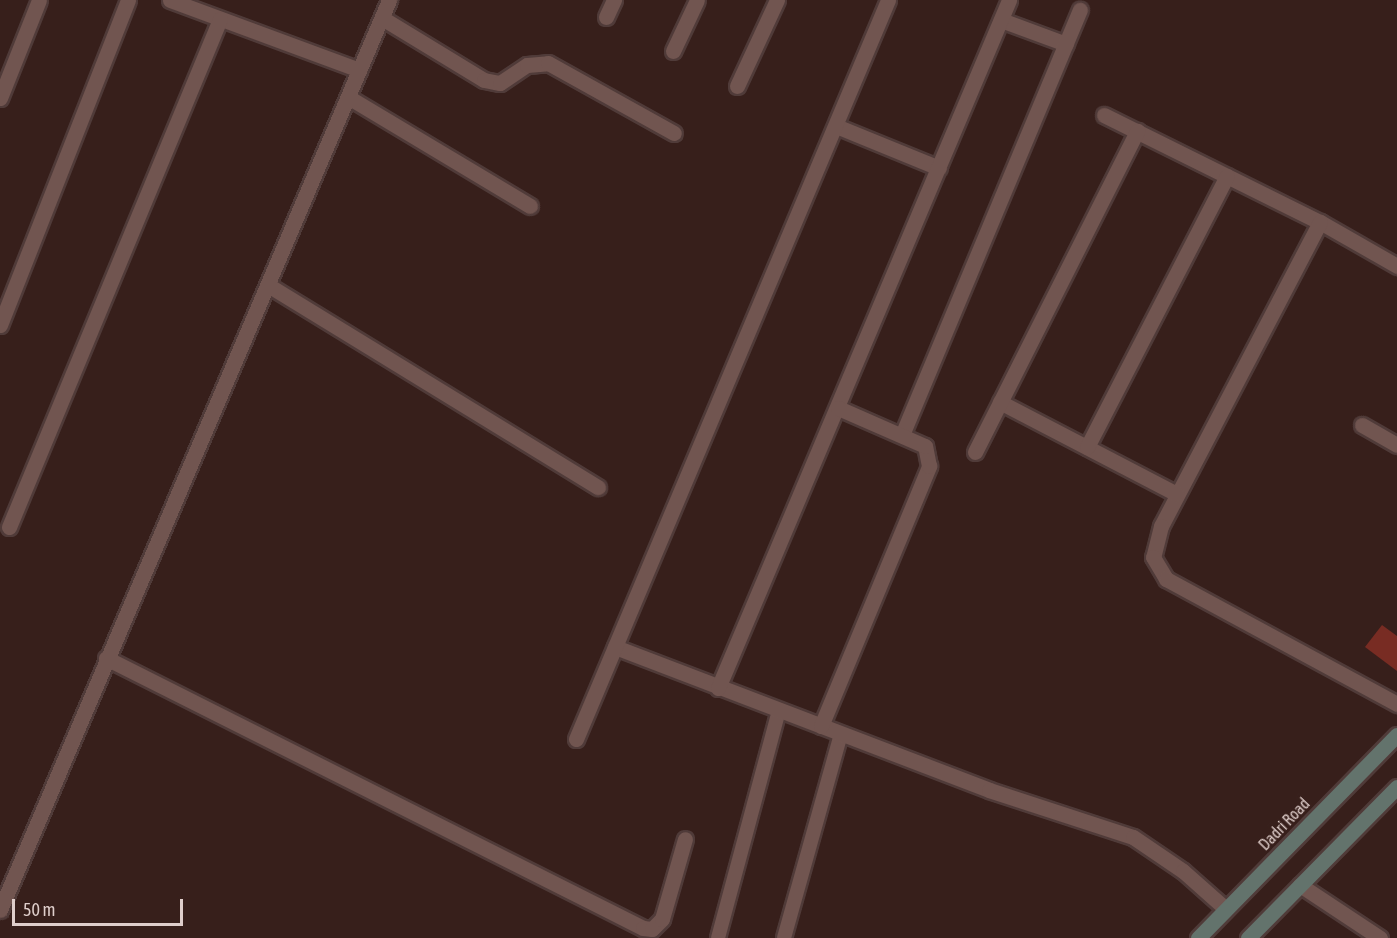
<!DOCTYPE html>
<style>
body{margin:0}
#map{position:relative;width:1397px;height:938px;overflow:hidden;background:#371f1b;font-family:"Asap Condensed",sans-serif}
div>[style]{position:absolute}
.building>*{inset:0;background:#782c23}
.roads{filter:drop-shadow(2px 0 #503b39) drop-shadow(-2px 0 #503b39) drop-shadow(0 2px #503b39) drop-shadow(0 -2px #503b39)}
.lane>*{height:14px;margin:-7px;padding:0 7px;transform-origin:7px;border-radius:7px;background:#715550}
.street>*{height:15px;margin:-7.5px;padding:0 7.5px;transform-origin:7.5px;border-radius:7.5px;background:#715550}
.secondary>*{height:15px;margin:-7.5px;padding:0 7.5px;transform-origin:7.5px;border-radius:7.5px;background:#63736c}
span{translate:-50% -50%;white-space:nowrap;text-align:center;line-height:1.15;-webkit-text-stroke:5px #371f1b;paint-order:stroke}
.street-label{font-size:16px;color:#dfcecb}
.scale{position:absolute;left:12px;top:899px;width:171px;height:27px;box-sizing:border-box;border:3px solid #dfcecb;border-top:0;padding-left:8px;font-size:18px;line-height:21px;white-space:nowrap;color:#dfcecb;-webkit-text-stroke:4px #371f1b;paint-order:stroke}
</style>
<div id="map">
<div class="building">
<div style="clip-path:polygon(1382px 625px,1397px 636px,1397px 671px,1365px 647px)"></div>
</div>
<div class="roads">
<div class="lane">
<div style="left:718px;top:938px;width:235px;rotate:-75deg"></div>
<div style="left:784px;top:938px;width:212px;rotate:-74.4deg"></div>
</div>
<div class="street">
<div style="left:170px;top:0;width:202px;rotate:20.3deg"></div>
<div style="left:606px;top:17px;width:19px;rotate:-65deg"></div>
<div style="left:382px;top:18px;width:119px;rotate:31.3deg"></div>
<div style="left:484px;top:80px;width:16px;rotate:11deg"></div>
<div style="left:500px;top:83px;width:32px;rotate:-34deg"></div>
<div style="left:527px;top:65px;width:21px;rotate:-5deg"></div>
<div style="left:548px;top:63px;width:144px;rotate:29.1deg"></div>
<div style="left:1001px;top:20px;width:69px;rotate:20.3deg"></div>
<div style="left:673px;top:51px;width:56px;rotate:-64.8deg"></div>
<div style="left:737px;top:86px;width:95px;rotate:-65.1deg"></div>
<div style="left:348px;top:97px;width:212px;rotate:30.9deg"></div>
<div style="left:0;top:98px;width:105px;rotate:-68.3deg"></div>
<div style="left:1104px;top:115px;width:241px;rotate:26.4deg"></div>
<div style="left:1320px;top:222px;width:89px;rotate:29.7deg"></div>
<div style="left:836px;top:126px;width:111px;rotate:22.2deg"></div>
<div style="left:1320px;top:222px;width:343px;rotate:117.6deg"></div>
<div style="left:1161px;top:526px;width:32px;rotate:104deg"></div>
<div style="left:1153px;top:557px;width:26px;rotate:59deg"></div>
<div style="left:1166px;top:579px;width:263px;rotate:28.4deg"></div>
<div style="left:268px;top:285px;width:387px;rotate:31.5deg"></div>
<div style="left:0;top:325px;width:349px;rotate:-68.5deg"></div>
<div style="left:1000px;top:402px;width:199px;rotate:27.5deg"></div>
<div style="left:1362px;top:425px;width:40px;rotate:29.7deg"></div>
<div style="left:902px;top:435px;width:461px;rotate:-67.3deg"></div>
<div style="left:1087px;top:447px;width:305px;rotate:-62.7deg"></div>
<div style="left:975px;top:452px;width:360px;rotate:-63.2deg"></div>
<div style="left:9px;top:527px;width:550px;rotate:-67.44deg"></div>
<div style="left:615px;top:647px;width:400px;rotate:20.9deg"></div>
<div style="left:989px;top:790px;width:151px;rotate:18.1deg"></div>
<div style="left:1133px;top:837px;width:60px;rotate:34.2deg"></div>
<div style="left:1183px;top:871px;width:57px;rotate:41.5deg"></div>
<div style="left:106px;top:658px;width:601px;rotate:26.69deg"></div>
<div style="left:643px;top:928px;width:9px;rotate:6deg"></div>
<div style="left:652px;top:929px;width:14px;rotate:-45deg"></div>
<div style="left:662px;top:919px;width:83px;rotate:-74deg"></div>
<div style="left:718px;top:688px;width:747px;rotate:-67.07deg"></div>
<div style="left:821px;top:726px;width:282px;rotate:-67.4deg"></div>
<div style="left:929px;top:466px;width:20px;rotate:-101deg"></div>
<div style="left:925px;top:446px;width:95px;rotate:-156.4deg"></div>
<div style="left:576px;top:739px;width:802px;rotate:-67.11deg"></div>
<div style="left:1300px;top:885px;width:96px;rotate:33.5deg"></div>
<div style="left:0;top:910px;width:990px;rotate:-66.85deg"></div>
</div>
<div class="secondary">
<div style="left:1198px;top:938px;width:284px;rotate:-45.6deg"></div>
<div style="left:1248px;top:938px;width:212px;rotate:-45.4deg"></div>
</div>
</div>
<div class="street-label">
<span style="left:1284px;top:824px;rotate:-46deg">Dadri Road</span>
</div>
<div class="scale">50 m</div>
</div>
